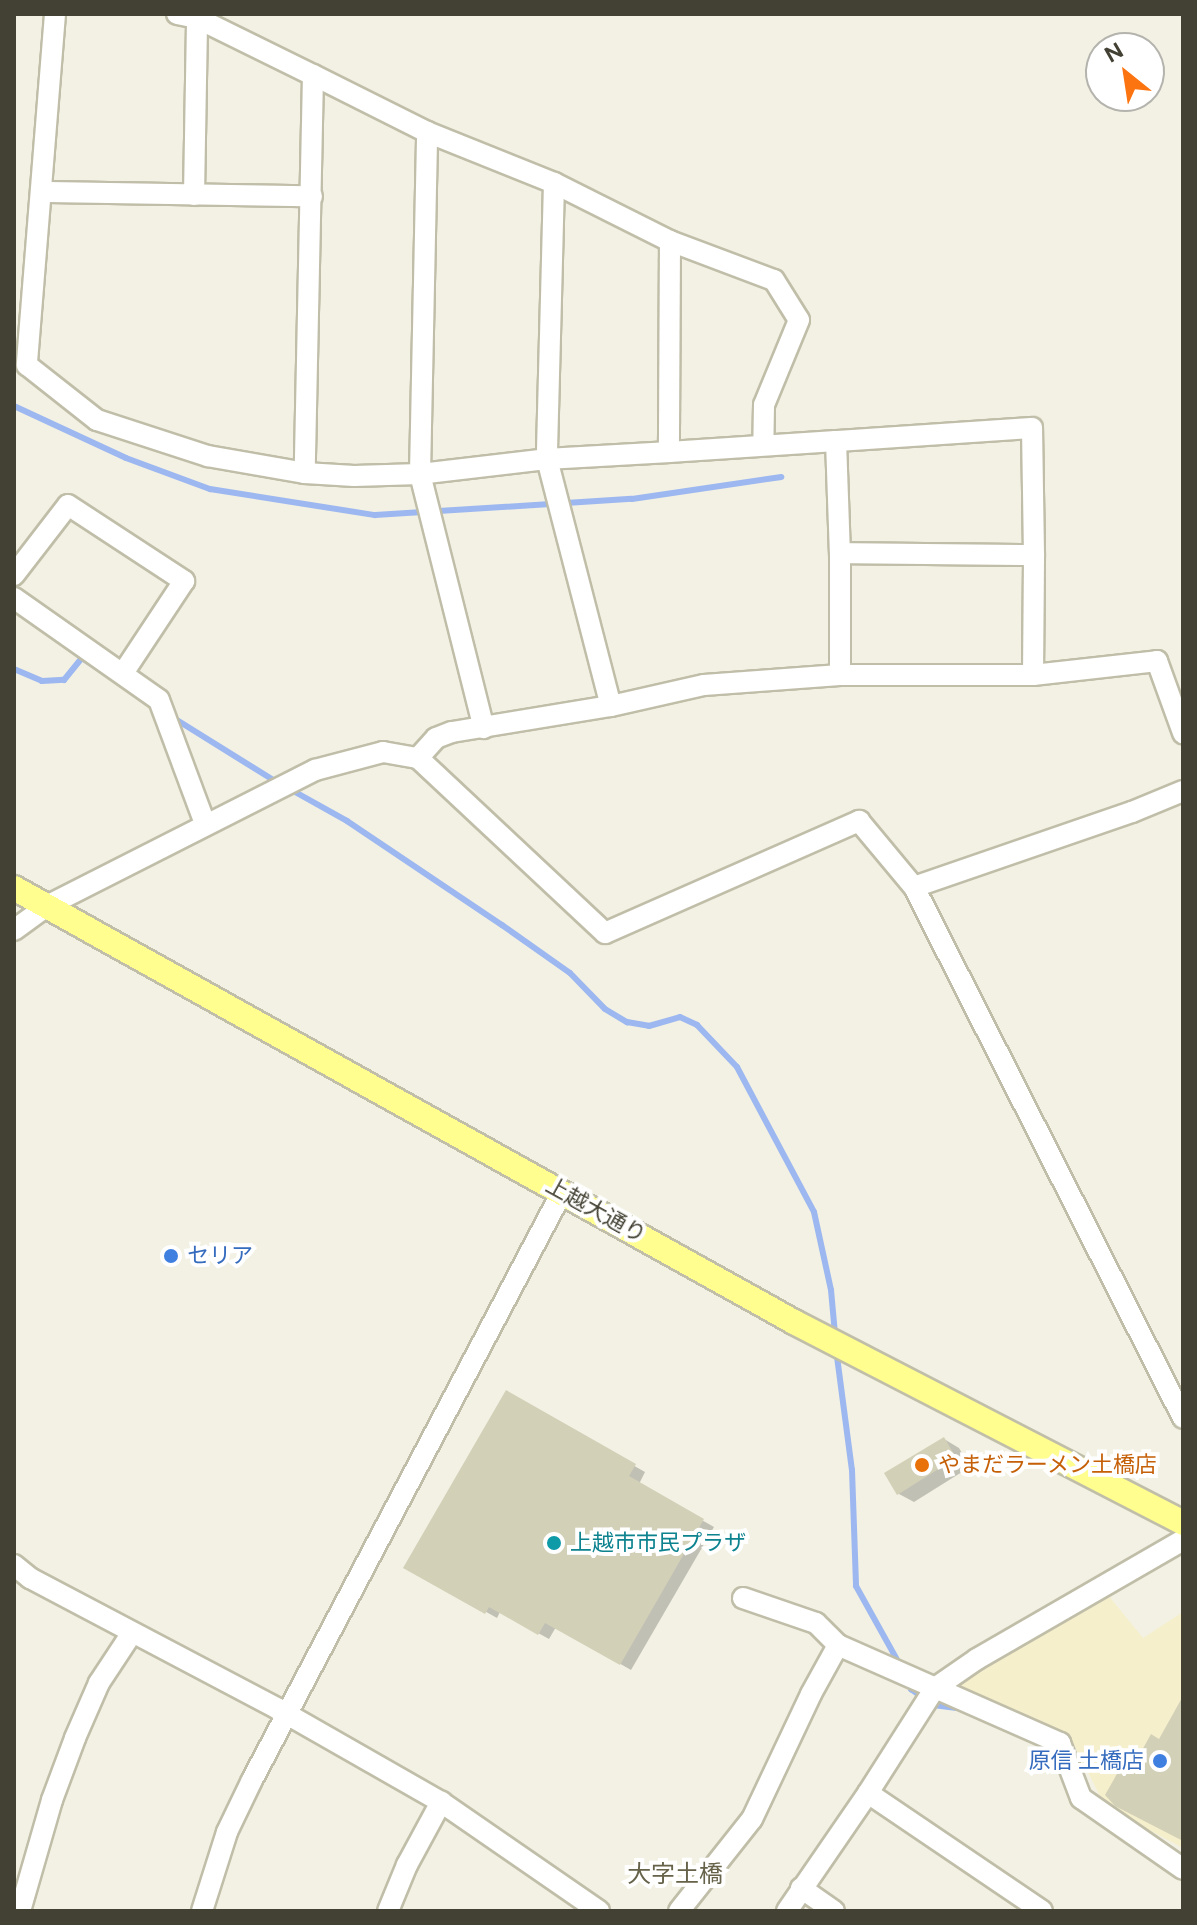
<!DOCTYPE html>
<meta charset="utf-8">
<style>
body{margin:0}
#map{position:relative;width:1197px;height:1925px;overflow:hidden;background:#f2f1e3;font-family:Figtree,"Noto Sans JP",sans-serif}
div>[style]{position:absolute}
.commercial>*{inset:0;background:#f5efcc}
.shadow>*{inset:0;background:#0003}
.stream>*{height:6px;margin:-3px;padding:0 3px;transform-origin:3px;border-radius:3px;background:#9db7f0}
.building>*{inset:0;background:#d3d0b8}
.roads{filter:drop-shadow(2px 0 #c0bea8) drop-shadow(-2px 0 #c0bea8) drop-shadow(0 2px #c0bea8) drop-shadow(0 -2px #c0bea8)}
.minor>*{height:20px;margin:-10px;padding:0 10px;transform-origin:10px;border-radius:10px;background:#fff}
.major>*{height:24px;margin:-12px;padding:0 12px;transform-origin:12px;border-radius:12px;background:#fffe8e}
.dots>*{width:22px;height:22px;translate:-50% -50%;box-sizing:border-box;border:4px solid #fff;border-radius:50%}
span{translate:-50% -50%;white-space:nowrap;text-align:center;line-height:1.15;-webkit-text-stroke:8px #fff;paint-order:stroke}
.street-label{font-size:22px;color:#434133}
.shop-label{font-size:22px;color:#366cbe}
.left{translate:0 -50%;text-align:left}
.right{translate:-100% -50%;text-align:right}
.food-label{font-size:22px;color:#c56008}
.culture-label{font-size:22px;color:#0d838f}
.neighbourhood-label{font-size:24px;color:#66634a}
.frame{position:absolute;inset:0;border:16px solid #434133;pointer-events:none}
.north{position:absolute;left:1085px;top:32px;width:80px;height:80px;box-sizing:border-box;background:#fff;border:2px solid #b4b3ad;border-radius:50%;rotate:330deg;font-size:22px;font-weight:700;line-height:32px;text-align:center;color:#434133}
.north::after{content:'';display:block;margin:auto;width:28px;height:36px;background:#fc740f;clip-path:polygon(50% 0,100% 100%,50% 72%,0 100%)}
</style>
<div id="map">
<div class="commercial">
<div style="clip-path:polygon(1108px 1595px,1143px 1638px,1183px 1612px,1183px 1848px,1112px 1810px,1100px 1796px,1069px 1735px,958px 1690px,957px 1685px)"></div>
</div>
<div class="shadow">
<div style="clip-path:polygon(506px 1393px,645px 1472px,639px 1484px,714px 1527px,631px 1670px,556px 1627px,549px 1639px,500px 1612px,497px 1618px,406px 1567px)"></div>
<div style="clip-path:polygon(944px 1439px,959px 1448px,970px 1467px,914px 1502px,899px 1494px,887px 1474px)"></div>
</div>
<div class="stream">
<div style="left:14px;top:406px;width:123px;rotate:24.9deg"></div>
<div style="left:126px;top:458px;width:90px;rotate:20.3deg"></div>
<div style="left:210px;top:489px;width:167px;rotate:9deg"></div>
<div style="left:375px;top:515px;width:257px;rotate:-3.6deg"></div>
<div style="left:632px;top:499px;width:151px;rotate:-8.4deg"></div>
<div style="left:14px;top:669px;width:30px;rotate:23deg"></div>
<div style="left:42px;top:681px;width:22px;rotate:-3deg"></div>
<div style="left:64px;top:680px;width:28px;rotate:-51deg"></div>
<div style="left:82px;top:658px;width:17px;rotate:33deg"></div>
<div style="left:172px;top:717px;width:125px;rotate:31.9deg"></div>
<div style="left:288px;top:788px;width:68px;rotate:29.2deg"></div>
<div style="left:347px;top:821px;width:187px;rotate:33.9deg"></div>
<div style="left:502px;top:925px;width:83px;rotate:35.2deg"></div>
<div style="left:570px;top:973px;width:50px;rotate:45.8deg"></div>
<div style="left:605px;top:1009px;width:26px;rotate:31deg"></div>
<div style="left:627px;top:1022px;width:22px;rotate:10deg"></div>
<div style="left:649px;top:1026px;width:32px;rotate:-16deg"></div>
<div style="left:680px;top:1017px;width:19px;rotate:25deg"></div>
<div style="left:697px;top:1025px;width:58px;rotate:46.4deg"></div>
<div style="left:737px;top:1067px;width:164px;rotate:62deg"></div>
<div style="left:814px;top:1212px;width:80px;rotate:77.7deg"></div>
<div style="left:831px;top:1290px;width:44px;rotate:84.8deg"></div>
<div style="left:836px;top:1349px;width:122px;rotate:82.5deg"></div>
<div style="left:852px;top:1470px;width:116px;rotate:88deg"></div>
<div style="left:856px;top:1586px;width:90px;rotate:60.9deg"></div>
<div style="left:908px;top:1682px;width:8px;rotate:67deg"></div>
<div style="left:911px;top:1689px;width:27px;rotate:36deg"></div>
<div style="left:933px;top:1705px;width:26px;rotate:7deg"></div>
</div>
<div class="building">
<div style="clip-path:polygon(506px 1390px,636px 1464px,629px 1476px,704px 1519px,620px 1665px,545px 1623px,538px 1635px,489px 1607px,485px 1614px,403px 1568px)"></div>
<div style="clip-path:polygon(944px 1437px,956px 1458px,897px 1495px,884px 1473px)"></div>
<div style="clip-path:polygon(1183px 1696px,1183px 1841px,1115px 1806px,1105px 1795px,1126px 1758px,1135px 1763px,1151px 1734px,1159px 1739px)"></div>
</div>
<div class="roads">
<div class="minor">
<div style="left:55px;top:14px;width:352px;rotate:94.6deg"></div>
<div style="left:27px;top:365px;width:89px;rotate:38.2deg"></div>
<div style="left:97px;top:420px;width:117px;rotate:18deg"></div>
<div style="left:208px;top:456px;width:98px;rotate:9.9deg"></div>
<div style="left:177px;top:14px;width:20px;rotate:11deg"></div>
<div style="left:197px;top:18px;width:129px;rotate:26.2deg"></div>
<div style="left:427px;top:132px;width:127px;rotate:-153.4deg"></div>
<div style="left:313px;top:75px;width:398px;rotate:91.2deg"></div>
<div style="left:305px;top:473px;width:49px;rotate:3.5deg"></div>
<div style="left:354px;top:476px;width:66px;rotate:-1.7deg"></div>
<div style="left:420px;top:474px;width:262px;rotate:75.9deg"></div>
<div style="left:554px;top:183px;width:276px;rotate:91.5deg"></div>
<div style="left:547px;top:459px;width:128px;rotate:173.3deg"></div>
<div style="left:420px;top:474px;width:342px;rotate:-88.8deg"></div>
<div style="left:427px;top:132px;width:137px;rotate:21.9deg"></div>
<div style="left:554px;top:183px;width:130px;rotate:26.6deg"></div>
<div style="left:670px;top:241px;width:211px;rotate:90.3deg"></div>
<div style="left:669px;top:452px;width:122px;rotate:176.7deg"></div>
<div style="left:547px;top:459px;width:255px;rotate:75.5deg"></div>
<div style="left:43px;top:192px;width:269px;rotate:0.9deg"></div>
<div style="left:194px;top:195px;width:177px;rotate:-89deg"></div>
<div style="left:670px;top:241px;width:111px;rotate:20.6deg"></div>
<div style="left:774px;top:280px;width:47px;rotate:58deg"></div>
<div style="left:799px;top:320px;width:92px;rotate:112.4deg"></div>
<div style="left:764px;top:405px;width:39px;rotate:91deg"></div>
<div style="left:669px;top:452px;width:167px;rotate:-3.8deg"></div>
<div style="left:14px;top:575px;width:88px;rotate:-52.4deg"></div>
<div style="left:68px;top:505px;width:139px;rotate:33.2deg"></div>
<div style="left:184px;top:581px;width:110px;rotate:123.5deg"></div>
<div style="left:14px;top:598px;width:177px;rotate:35.1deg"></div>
<div style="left:159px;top:700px;width:132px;rotate:69.6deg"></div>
<div style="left:840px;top:675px;width:193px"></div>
<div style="left:1033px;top:675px;width:120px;rotate:-89.5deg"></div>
<div style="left:1033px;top:675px;width:125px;rotate:-6.4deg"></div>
<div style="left:1157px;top:661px;width:77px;rotate:70.1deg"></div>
<div style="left:418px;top:758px;width:27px;rotate:-48deg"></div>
<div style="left:436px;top:738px;width:17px;rotate:-21deg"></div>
<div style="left:452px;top:732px;width:161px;rotate:-9.3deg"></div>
<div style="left:611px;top:706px;width:95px;rotate:-12.7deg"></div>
<div style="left:704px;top:685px;width:136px;rotate:-4.2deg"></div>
<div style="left:840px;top:675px;width:122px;rotate:-90deg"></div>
<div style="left:840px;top:553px;width:194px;rotate:0.6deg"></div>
<div style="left:1034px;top:555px;width:127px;rotate:-90.9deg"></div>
<div style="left:1032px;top:428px;width:196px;rotate:176.2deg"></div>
<div style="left:836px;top:441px;width:112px;rotate:88deg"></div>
<div style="left:914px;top:887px;width:231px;rotate:-19deg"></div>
<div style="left:1132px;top:812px;width:55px;rotate:-22.4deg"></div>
<div style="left:14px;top:930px;width:41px;rotate:-36deg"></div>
<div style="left:47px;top:906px;width:301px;rotate:-26.9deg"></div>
<div style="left:315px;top:770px;width:70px;rotate:-14.8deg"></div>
<div style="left:383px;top:752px;width:36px;rotate:10deg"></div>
<div style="left:418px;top:758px;width:256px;rotate:43.1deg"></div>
<div style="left:605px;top:933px;width:278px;rotate:-23.8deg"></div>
<div style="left:859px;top:821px;width:86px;rotate:50.2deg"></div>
<div style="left:914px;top:887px;width:595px;rotate:63.13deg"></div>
<div style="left:14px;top:1565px;width:21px;rotate:39deg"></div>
<div style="left:30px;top:1578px;width:280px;rotate:27.8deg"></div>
<div style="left:278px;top:1709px;width:188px;rotate:29.7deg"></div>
<div style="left:441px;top:1802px;width:192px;rotate:34.6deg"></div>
<div style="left:743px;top:1598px;width:77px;rotate:18.9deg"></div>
<div style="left:816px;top:1623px;width:31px;rotate:45deg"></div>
<div style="left:868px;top:1793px;width:210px;rotate:34.1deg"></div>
<div style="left:801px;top:1888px;width:40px;rotate:34.9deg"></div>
<div style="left:20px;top:1911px;width:116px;rotate:-73.9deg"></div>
<div style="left:52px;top:1800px;width:66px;rotate:-69.6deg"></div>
<div style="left:75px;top:1738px;width:60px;rotate:-66.4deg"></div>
<div style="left:99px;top:1683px;width:60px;rotate:-56.6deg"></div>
<div style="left:202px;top:1911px;width:83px;rotate:-72.4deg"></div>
<div style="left:227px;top:1832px;width:58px;rotate:-64.3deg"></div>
<div style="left:252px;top:1780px;width:665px;rotate:-62.2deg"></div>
<div style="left:388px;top:1911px;width:50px;rotate:-67.6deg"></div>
<div style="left:407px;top:1865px;width:72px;rotate:-61.6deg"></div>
<div style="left:679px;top:1911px;width:117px;rotate:-51.6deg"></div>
<div style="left:752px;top:1819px;width:138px;rotate:-64.7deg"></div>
<div style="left:811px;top:1694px;width:56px;rotate:-61.1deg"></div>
<div style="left:838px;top:1645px;width:243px;rotate:23.8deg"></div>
<div style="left:1060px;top:1743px;width:59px;rotate:69.1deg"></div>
<div style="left:1081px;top:1798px;width:124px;rotate:34.8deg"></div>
<div style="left:787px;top:1911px;width:143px;rotate:-55.5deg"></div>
<div style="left:868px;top:1793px;width:125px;rotate:-57.5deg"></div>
<div style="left:935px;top:1688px;width:51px;rotate:-34.6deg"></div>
<div style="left:977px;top:1659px;width:238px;rotate:-30deg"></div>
</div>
<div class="major">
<div style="left:14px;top:888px;width:893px;rotate:29.09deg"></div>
<div style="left:794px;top:1322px;width:438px;rotate:27.3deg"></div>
</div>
</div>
<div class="dots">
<div style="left:171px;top:1256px;background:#3f7fe0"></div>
<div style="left:922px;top:1465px;background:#e8710a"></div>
<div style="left:554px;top:1543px;background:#0f9aa8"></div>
<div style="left:1160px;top:1761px;background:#3f7fe0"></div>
</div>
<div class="street-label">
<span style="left:596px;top:1210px;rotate:29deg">上越大通り</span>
</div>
<div class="shop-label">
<span class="left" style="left:187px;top:1256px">セリア</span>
<span class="right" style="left:1144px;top:1761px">原信 土橋店</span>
</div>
<div class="food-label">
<span class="left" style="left:938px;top:1465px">やまだラーメン土橋店</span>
</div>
<div class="culture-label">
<span class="left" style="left:570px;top:1543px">上越市市民プラザ</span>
</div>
<div class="neighbourhood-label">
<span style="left:675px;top:1874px">大字土橋</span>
</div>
<div class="frame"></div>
<div class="north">N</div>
</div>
